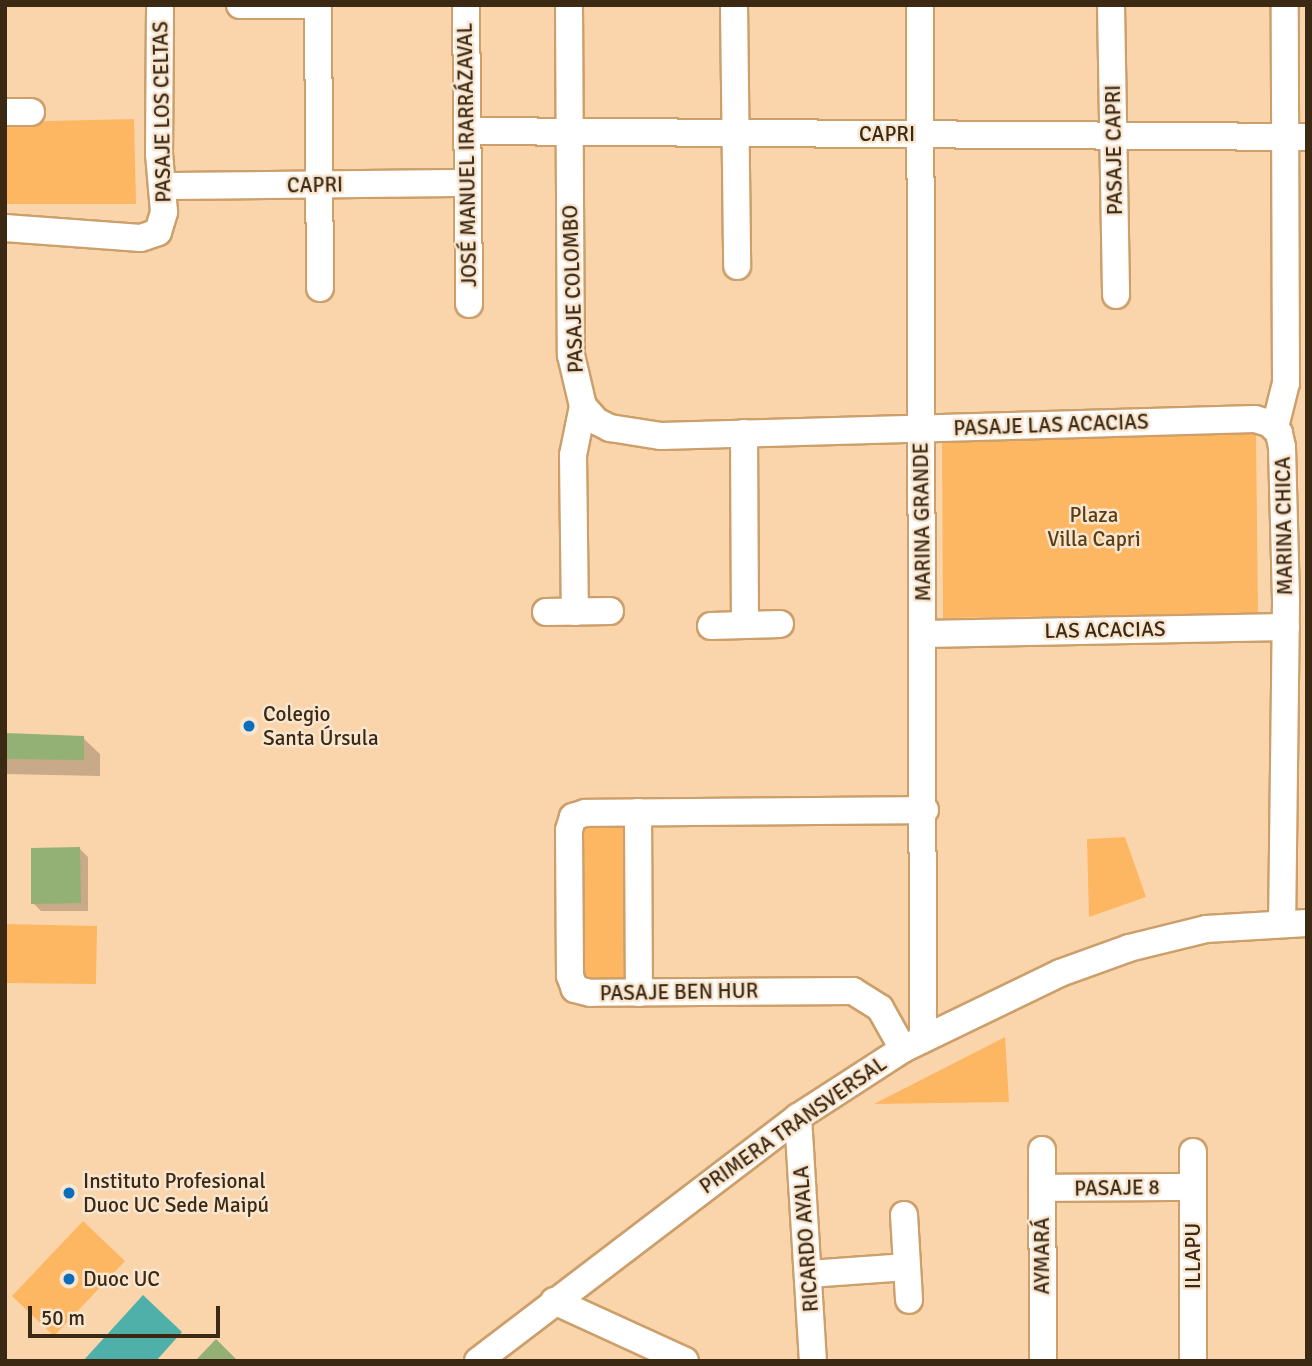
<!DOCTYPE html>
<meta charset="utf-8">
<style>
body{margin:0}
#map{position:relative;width:1312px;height:1366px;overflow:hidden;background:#fad5ab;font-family:Signika,sans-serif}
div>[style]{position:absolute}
.green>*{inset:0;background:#fdb762}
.water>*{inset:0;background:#4fb0aa}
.shadow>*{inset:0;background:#0003}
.building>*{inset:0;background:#93b075}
.roads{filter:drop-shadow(2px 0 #cc9f6b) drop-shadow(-2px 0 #cc9f6b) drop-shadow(0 2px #cc9f6b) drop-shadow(0 -2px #cc9f6b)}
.minor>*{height:26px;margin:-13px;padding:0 13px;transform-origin:13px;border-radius:13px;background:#fff}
.dots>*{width:19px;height:19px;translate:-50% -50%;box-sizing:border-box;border:4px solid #f9e6d1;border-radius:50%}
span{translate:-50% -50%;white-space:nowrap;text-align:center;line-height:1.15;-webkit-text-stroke:5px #f9e6d1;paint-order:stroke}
.street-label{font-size:21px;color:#3b2913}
.park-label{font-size:21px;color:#5c3c11}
.poi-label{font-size:21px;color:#3b2913}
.left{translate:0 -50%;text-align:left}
.frame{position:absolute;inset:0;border:7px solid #3b2913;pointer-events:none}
.scale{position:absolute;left:28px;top:1306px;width:192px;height:32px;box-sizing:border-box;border:4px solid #3b2913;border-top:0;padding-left:9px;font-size:21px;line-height:24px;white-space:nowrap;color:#3b2913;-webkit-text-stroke:5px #f9e6d1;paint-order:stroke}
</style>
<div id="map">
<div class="green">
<div style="clip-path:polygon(134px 119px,136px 204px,5px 204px,5px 122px)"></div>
<div style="clip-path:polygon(1256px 433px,1258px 613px,943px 618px,942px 442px)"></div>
<div style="clip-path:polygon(580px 820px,626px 820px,633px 829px,626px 985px,583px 986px)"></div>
<div style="clip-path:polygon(1125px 837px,1146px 897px,1089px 917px,1087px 839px)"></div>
<div style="clip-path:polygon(5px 924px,97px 926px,96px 984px,5px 983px)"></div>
<div style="clip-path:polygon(1005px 1037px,1009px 1102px,874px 1104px)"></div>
<div style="clip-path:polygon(83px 1221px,125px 1261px,54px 1336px,12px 1296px)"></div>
</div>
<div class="water">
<div style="clip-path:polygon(143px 1295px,182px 1332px,156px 1361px,83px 1361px)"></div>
</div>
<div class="shadow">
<div style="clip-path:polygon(5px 735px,83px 738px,100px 754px,100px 776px,5px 774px)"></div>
<div style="clip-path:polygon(80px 849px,88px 857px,88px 911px,41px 911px,33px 903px)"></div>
</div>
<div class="building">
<div style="clip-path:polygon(5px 733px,84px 736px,84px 760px,5px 759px)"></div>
<div style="clip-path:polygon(80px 847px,81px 903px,31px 904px,31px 848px)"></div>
<div style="clip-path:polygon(216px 1339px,238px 1361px,195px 1361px)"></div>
</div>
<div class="roads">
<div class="minor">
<div style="left:240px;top:5px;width:78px"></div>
<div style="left:318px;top:5px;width:283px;rotate:89.6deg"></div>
<div style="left:466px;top:5px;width:299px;rotate:89.4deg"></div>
<div style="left:569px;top:5px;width:350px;rotate:89.7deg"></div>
<div style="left:571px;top:355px;width:52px;rotate:76.8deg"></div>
<div style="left:583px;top:406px;width:50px;rotate:101.5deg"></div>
<div style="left:573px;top:455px;width:157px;rotate:89.3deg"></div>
<div style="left:734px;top:5px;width:261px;rotate:89.3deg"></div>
<div style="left:920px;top:5px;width:1034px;rotate:89.83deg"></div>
<div style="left:1111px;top:5px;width:290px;rotate:89deg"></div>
<div style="left:5px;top:112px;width:26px"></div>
<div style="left:467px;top:131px;width:840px;rotate:0.41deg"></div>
<div style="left:163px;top:186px;width:304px;rotate:-0.6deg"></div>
<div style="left:5px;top:228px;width:136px;rotate:4.2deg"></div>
<div style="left:141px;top:238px;width:18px;rotate:-19deg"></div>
<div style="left:158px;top:232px;width:21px;rotate:-73deg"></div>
<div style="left:164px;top:212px;width:58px;rotate:-94.9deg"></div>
<div style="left:159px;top:154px;width:149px;rotate:-89.6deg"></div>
<div style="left:583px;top:406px;width:20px;rotate:49deg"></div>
<div style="left:596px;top:421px;width:16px;rotate:27deg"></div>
<div style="left:610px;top:428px;width:52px;rotate:8.9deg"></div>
<div style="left:661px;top:436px;width:594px;rotate:-1.64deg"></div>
<div style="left:1255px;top:419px;width:15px;rotate:16deg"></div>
<div style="left:1269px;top:423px;width:14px;rotate:45deg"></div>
<div style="left:1279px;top:433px;width:14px;rotate:78deg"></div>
<div style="left:1282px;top:447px;width:156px;rotate:88.5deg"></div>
<div style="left:1286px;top:603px;width:321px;rotate:90.7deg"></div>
<div style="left:1275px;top:427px;width:45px;rotate:-76deg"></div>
<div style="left:1286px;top:383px;width:378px;rotate:-90.2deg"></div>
<div style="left:744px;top:433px;width:192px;rotate:89.7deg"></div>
<div style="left:546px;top:612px;width:64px;rotate:-0.9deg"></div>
<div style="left:711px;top:626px;width:69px;rotate:-1.7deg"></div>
<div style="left:924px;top:634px;width:362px;rotate:-1.1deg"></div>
<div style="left:638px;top:812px;width:181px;rotate:89.7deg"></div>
<div style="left:903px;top:1049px;width:47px;rotate:-119.3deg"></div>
<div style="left:880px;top:1008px;width:32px;rotate:-148deg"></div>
<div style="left:853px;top:991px;width:263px;rotate:179.6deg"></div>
<div style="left:590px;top:993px;width:16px;rotate:-165deg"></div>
<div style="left:575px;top:989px;width:14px;rotate:-111deg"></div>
<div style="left:570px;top:976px;width:146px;rotate:-90.4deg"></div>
<div style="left:569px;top:830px;width:14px;rotate:-73deg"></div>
<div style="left:573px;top:817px;width:13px;rotate:-18deg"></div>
<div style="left:585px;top:813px;width:340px;rotate:-0.5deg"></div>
<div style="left:798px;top:1117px;width:244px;rotate:86.5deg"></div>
<div style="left:1042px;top:1150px;width:211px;rotate:89.7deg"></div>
<div style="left:1193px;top:1152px;width:209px;rotate:90deg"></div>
<div style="left:1042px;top:1188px;width:151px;rotate:-0.4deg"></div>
<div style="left:904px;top:1215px;width:85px;rotate:86.6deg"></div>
<div style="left:809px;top:1274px;width:98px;rotate:-4.1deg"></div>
<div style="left:554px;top:1301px;width:144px;rotate:24.6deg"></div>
<div style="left:478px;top:1361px;width:402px;rotate:-37.3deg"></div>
<div style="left:798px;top:1117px;width:125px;rotate:-32.9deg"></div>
<div style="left:903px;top:1049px;width:174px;rotate:-25.8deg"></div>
<div style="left:1060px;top:973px;width:73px;rotate:-19.9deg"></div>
<div style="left:1129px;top:948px;width:79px;rotate:-13.9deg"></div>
<div style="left:1206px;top:929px;width:101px;rotate:-3.4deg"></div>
</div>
</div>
<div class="dots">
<div style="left:249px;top:726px;background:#0c6ebb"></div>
<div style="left:69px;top:1193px;background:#0c6ebb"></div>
<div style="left:69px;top:1279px;background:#0c6ebb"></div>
</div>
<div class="street-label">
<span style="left:162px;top:112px;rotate:-91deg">PASAJE LOS CELTAS</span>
<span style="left:887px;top:134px">CAPRI</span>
<span style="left:1114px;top:150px;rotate:-91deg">PASAJE CAPRI</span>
<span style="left:467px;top:155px;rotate:-91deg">JOSÉ MANUEL IRARRÁZAVAL</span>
<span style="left:315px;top:185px;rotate:-1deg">CAPRI</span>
<span style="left:573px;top:289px;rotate:-92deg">PASAJE COLOMBO</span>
<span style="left:1051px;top:425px;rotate:-2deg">PASAJE LAS ACACIAS</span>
<span style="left:922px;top:522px;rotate:-91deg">MARINA GRANDE</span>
<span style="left:1284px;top:526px;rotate:-91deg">MARINA CHICA</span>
<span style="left:1105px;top:630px;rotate:-1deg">LAS ACACIAS</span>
<span style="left:679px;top:992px;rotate:-1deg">PASAJE BEN HUR</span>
<span style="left:793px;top:1125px;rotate:-35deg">PRIMERA TRANSVERSAL</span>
<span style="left:1117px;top:1188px;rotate:-1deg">PASAJE 8</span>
<span style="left:806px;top:1239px;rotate:-94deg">RICARDO AYALA</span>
<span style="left:1042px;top:1256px;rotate:-90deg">AYMARÁ</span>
<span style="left:1193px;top:1256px;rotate:-90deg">ILLAPU</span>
</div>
<div class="park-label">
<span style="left:1094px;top:527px">Plaza<br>Villa Capri</span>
</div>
<div class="poi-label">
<span class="left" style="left:263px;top:726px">Colegio<br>Santa Úrsula</span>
<span class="left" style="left:83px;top:1193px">Instituto Profesional<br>Duoc UC Sede Maipú</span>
<span class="left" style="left:83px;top:1279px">Duoc UC</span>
</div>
<div class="frame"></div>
<div class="scale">50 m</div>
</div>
